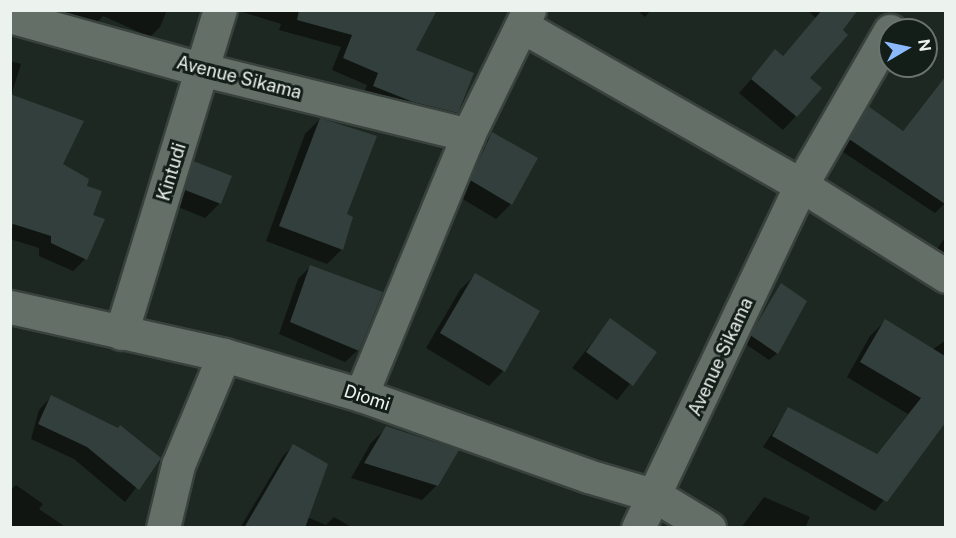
<!DOCTYPE html>
<style>
body{margin:0}
#map{position:relative;width:956px;height:538px;overflow:hidden;background:#1e2822;font-family:"Public Sans",sans-serif}
div>[style]{position:absolute}
.shadow>*{inset:0;background:#0007}
.building>*{inset:0;background:#323f3c}
.roads{filter:drop-shadow(2px 0 #39423d) drop-shadow(-2px 0 #39423d) drop-shadow(0 2px #39423d) drop-shadow(0 -2px #39423d)}
.minor>*{height:33px;margin:-16.5px;padding:0 16.5px;transform-origin:16.5px;border-radius:16.5px;background:#646f68}
span{translate:-50% -50%;white-space:nowrap;text-align:center;line-height:1.15;-webkit-text-stroke:6px #141e19;paint-order:stroke}
.street-label{font-size:18px;color:#ecf2ee}
.frame{position:absolute;inset:0;border:12px solid #ecf2ee;pointer-events:none}
.north{position:absolute;left:878px;top:18px;width:60px;height:60px;box-sizing:border-box;background:#141e19;border:2px solid #6a736e;border-radius:50%;rotate:81deg;font-size:16px;font-weight:700;line-height:24px;text-align:center;color:#ecf2ee}
.north::after{content:'';display:block;margin:auto;width:21px;height:27px;background:#8bb9fc;clip-path:polygon(50% 0,100% 100%,50% 72%,0 100%)}
</style>
<div id="map">
<div class="shadow">
<div style="clip-path:polygon(26px 10px,167px 10px,160px 27px,150px 37px,103px 16px,92px 28px)"></div>
<div style="clip-path:polygon(236px 10px,435px 10px,413px 50px,457px 112px,444px 124px,362px 98px,367px 85px,332px 70px,341px 47px,279px 30px,281px 24px)"></div>
<div style="clip-path:polygon(637px 10px,651px 10px,645px 17px)"></div>
<div style="clip-path:polygon(807px 10px,857px 10px,808px 78px,796px 116px,783px 130px,739px 93px,776px 51px,782px 57px,816px 18px)"></div>
<div style="clip-path:polygon(10px 61px,21px 64px,11px 96px,61px 164px,85px 187px,85px 259px,73px 271px,39px 256px,39px 248px,10px 239px,14px 221px,10px 220px)"></div>
<div style="clip-path:polygon(946px 76px,946px 158px,941px 163px,946px 166px,946px 202px,935px 213px,840px 150px,868px 108px,902px 132px)"></div>
<div style="clip-path:polygon(320px 119px,346px 215px,342px 249px,327px 264px,266px 241px,305px 134px)"></div>
<div style="clip-path:polygon(493px 134px,511px 204px,496px 219px,456px 195px,478px 148px)"></div>
<div style="clip-path:polygon(194px 162px,220px 203px,205px 218px,171px 204px,179px 177px)"></div>
<div style="clip-path:polygon(946px 236px,946px 280px,926px 265px)"></div>
<div style="clip-path:polygon(310px 267px,358px 350px,345px 362px,279px 334px,298px 279px)"></div>
<div style="clip-path:polygon(475px 275px,503px 371px,489px 386px,426px 348px,460px 290px)"></div>
<div style="clip-path:polygon(781px 285px,777px 353px,769px 360px,744px 343px)"></div>
<div style="clip-path:polygon(610px 320px,655px 353px,617px 400px,572px 368px)"></div>
<div style="clip-path:polygon(885px 321px,932px 350px,946px 340px,946px 406px,938px 414px,946px 421px,875px 511px,763px 447px,788px 409px,876px 455px,908px 414px,847px 377px,870px 336px)"></div>
<div style="clip-path:polygon(51px 397px,159px 458px,125px 502px,74px 459px,31px 439px,39px 410px)"></div>
<div style="clip-path:polygon(386px 428px,437px 485px,422px 500px,351px 478px,371px 443px)"></div>
<div style="clip-path:polygon(294px 445px,307px 517px,326px 525px,334px 517px,353px 528px,240px 528px,283px 456px)"></div>
<div style="clip-path:polygon(16px 485px,43px 504px,39px 509px,67px 528px,10px 528px,10px 490px)"></div>
<div style="clip-path:polygon(764px 497px,810px 517px,805px 528px,741px 528px)"></div>
</div>
<div class="building">
<div style="clip-path:polygon(299px 10px,437px 10px,416px 50px,474px 73px,458px 113px,413px 102px,373px 86px,378px 73px,343px 58px,352px 35px,297px 20px)"></div>
<div style="clip-path:polygon(822px 10px,858px 10px,843px 30px,848px 35px,810px 78px,822px 88px,797px 117px,751px 79px,775px 49px,783px 56px)"></div>
<div style="clip-path:polygon(945px 77px,945px 204px,849px 139px,868px 106px,903px 131px)"></div>
<div style="clip-path:polygon(10px 94px,84px 121px,63px 164px,89px 179px,87px 186px,102px 191px,93px 215px,105px 219px,87px 260px,51px 243px,51px 236px,10px 223px)"></div>
<div style="clip-path:polygon(320px 118px,377px 136px,347px 214px,353px 217px,343px 250px,279px 226px)"></div>
<div style="clip-path:polygon(492px 132px,538px 158px,512px 205px,470px 180px)"></div>
<div style="clip-path:polygon(193px 161px,232px 176px,221px 204px,185px 190px)"></div>
<div style="clip-path:polygon(310px 265px,383px 292px,359px 351px,290px 322px)"></div>
<div style="clip-path:polygon(475px 273px,540px 311px,505px 372px,440px 333px)"></div>
<div style="clip-path:polygon(781px 283px,807px 301px,778px 354px,750px 335px)"></div>
<div style="clip-path:polygon(610px 318px,657px 352px,633px 386px,586px 352px)"></div>
<div style="clip-path:polygon(885px 319px,945px 356px,945px 423px,887px 502px,772px 436px,788px 407px,877px 454px,921px 398px,860px 362px)"></div>
<div style="clip-path:polygon(51px 395px,118px 428px,120px 425px,161px 458px,139px 490px,87px 447px,38px 424px)"></div>
<div style="clip-path:polygon(386px 426px,459px 450px,438px 486px,364px 463px)"></div>
<div style="clip-path:polygon(293px 444px,328px 464px,305px 528px,244px 528px)"></div>
</div>
<div class="roads">
<div class="minor">
<div style="left:10px;top:16px;width:201px;rotate:15.6deg"></div>
<div style="left:204px;top:70px;width:272px;rotate:13.8deg"></div>
<div style="left:522px;top:26px;width:321px;rotate:29.7deg"></div>
<div style="left:801px;top:185px;width:171px;rotate:32.1deg"></div>
<div style="left:10px;top:307px;width:219px;rotate:12.6deg"></div>
<div style="left:224px;top:355px;width:143px;rotate:16.3deg"></div>
<div style="left:361px;top:395px;width:241px;rotate:19.6deg"></div>
<div style="left:588px;top:476px;width:71px;rotate:16.4deg"></div>
<div style="left:656px;top:496px;width:62px;rotate:31.1deg"></div>
<div style="left:121px;top:333px;width:338px;rotate:-73deg"></div>
<div style="left:361px;top:395px;width:281px;rotate:-67.6deg"></div>
<div style="left:468px;top:135px;width:139px;rotate:-64deg"></div>
<div style="left:163px;top:528px;width:65px;rotate:-76.6deg"></div>
<div style="left:178px;top:465px;width:119px;rotate:-67.3deg"></div>
<div style="left:638px;top:528px;width:380px;rotate:-64.6deg"></div>
<div style="left:801px;top:185px;width:178px;rotate:-60deg"></div>
</div>
</div>
<div class="street-label">
<span style="left:239px;top:78px;rotate:14deg">Avenue Sikama</span>
<span style="left:172px;top:172px;rotate:-73deg">Kintudi</span>
<span style="left:721px;top:357px;rotate:-65deg">Avenue Sikama</span>
<span style="left:367px;top:398px;rotate:18deg">Diomi</span>
</div>
<div class="frame"></div>
<div class="north">N</div>
</div>
